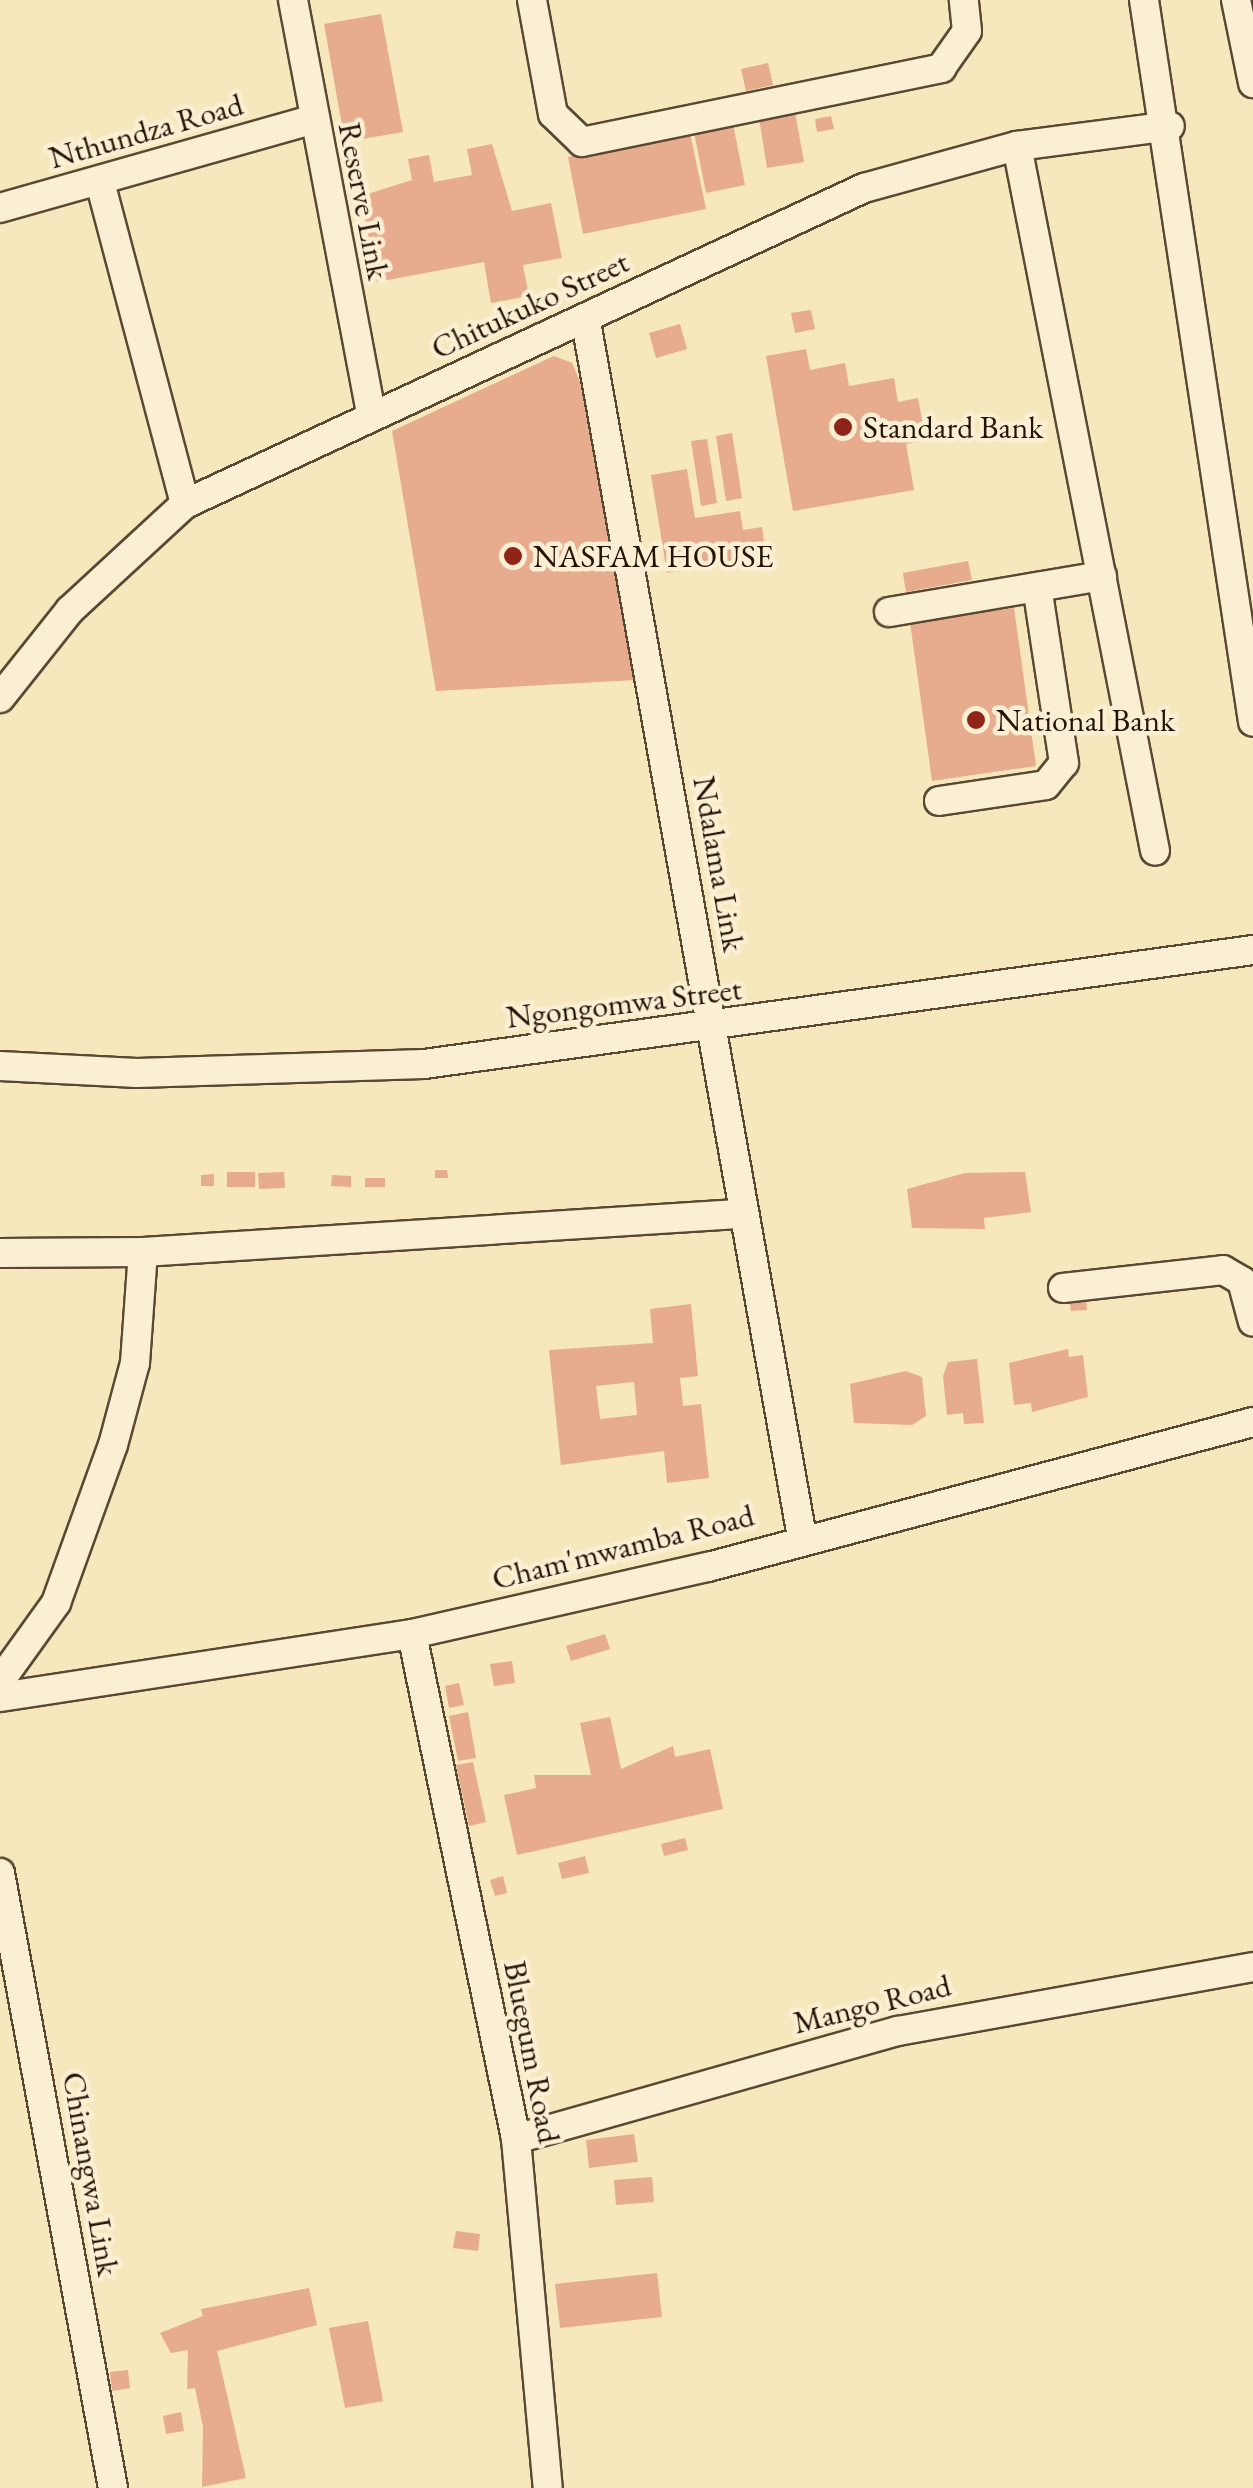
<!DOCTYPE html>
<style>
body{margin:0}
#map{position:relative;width:1253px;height:2488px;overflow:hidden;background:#f7e7bc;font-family:"EB Garamond",serif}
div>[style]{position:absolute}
.building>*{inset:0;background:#e7ab8e}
.roads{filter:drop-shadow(2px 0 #594934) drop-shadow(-2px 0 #594934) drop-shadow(0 2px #594934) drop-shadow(0 -2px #594934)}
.minor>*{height:28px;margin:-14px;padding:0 14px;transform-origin:14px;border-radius:14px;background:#faefd3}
.dots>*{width:28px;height:28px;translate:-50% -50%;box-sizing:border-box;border:5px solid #faefd3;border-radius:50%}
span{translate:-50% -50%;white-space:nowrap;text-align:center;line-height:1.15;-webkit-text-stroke:9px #faefd3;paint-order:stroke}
.street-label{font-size:32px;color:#241407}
.poi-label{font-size:32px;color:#241407}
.left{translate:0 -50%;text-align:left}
</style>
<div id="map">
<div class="building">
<div style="clip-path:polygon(381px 14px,403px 132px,345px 142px,324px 24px)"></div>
<div style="clip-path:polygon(768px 63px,773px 85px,746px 91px,741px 69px)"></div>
<div style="clip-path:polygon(795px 112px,804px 162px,767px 168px,759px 118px)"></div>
<div style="clip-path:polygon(831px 116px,834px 129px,817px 132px,815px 119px)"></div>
<div style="clip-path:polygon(733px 124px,745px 185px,706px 193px,694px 132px)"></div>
<div style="clip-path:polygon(690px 133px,706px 209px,583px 234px,568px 157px)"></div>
<div style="clip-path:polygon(492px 144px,512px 211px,551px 203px,562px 258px,523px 265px,529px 296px,491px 303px,484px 262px,377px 282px,361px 196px,412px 180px,408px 159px,429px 155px,434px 182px,472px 175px,467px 149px)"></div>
<div style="clip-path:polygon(811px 310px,815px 329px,795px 333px,791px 313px)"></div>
<div style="clip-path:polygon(680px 324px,687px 349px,656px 358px,649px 333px)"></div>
<div style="clip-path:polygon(806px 349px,810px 370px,845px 363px,849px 386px,894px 378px,898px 402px,918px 398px,926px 441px,906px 444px,914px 490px,793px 511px,766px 356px)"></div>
<div style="clip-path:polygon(554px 356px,572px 363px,580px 382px,635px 680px,436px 691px,392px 431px)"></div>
<div style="clip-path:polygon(732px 433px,742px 498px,726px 501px,716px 436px)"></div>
<div style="clip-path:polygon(707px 439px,717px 503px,701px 506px,691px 441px)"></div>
<div style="clip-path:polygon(687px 469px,695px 518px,740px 511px,743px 530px,762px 527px,766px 557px,667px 573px,651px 475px)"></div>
<div style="clip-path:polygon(968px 561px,972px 580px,906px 592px,903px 573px)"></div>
<div style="clip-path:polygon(1014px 608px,1036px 766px,932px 781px,910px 622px)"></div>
<div style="clip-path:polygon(435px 1170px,447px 1170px,448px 1178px,435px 1178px)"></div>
<div style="clip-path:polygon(227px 1172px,255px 1172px,255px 1187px,227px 1187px)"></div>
<div style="clip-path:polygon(284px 1172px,285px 1188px,259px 1189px,258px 1173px)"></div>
<div style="clip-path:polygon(1025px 1172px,1031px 1212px,984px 1218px,985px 1229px,912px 1228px,907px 1189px,965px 1173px)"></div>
<div style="clip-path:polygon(214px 1174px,214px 1186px,201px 1186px,201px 1175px)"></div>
<div style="clip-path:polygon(332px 1175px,351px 1176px,351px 1187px,331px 1186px)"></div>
<div style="clip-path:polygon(365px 1178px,385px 1178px,385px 1187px,365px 1187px)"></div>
<div style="clip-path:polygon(1086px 1297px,1087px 1310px,1071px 1311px,1069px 1299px)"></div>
<div style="clip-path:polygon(evenodd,691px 1304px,698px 1376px,680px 1378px,683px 1406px,701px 1404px,709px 1478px,667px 1483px,664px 1451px,561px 1465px,549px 1350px,653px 1343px,650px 1309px,691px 1304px,634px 1382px,637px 1415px,600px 1419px,596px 1386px,634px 1382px)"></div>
<div style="clip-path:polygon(1068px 1349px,1069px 1357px,1083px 1355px,1088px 1397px,1032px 1412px,1031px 1403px,1014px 1405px,1009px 1363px)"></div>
<div style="clip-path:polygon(977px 1359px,984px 1423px,964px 1424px,963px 1413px,947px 1415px,943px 1376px,948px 1362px)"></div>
<div style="clip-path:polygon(906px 1371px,922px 1377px,926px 1416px,912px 1425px,854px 1423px,850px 1384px)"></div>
<div style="clip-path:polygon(605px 1634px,610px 1649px,571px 1661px,566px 1646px)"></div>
<div style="clip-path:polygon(512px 1661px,515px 1683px,494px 1686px,490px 1664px)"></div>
<div style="clip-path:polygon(459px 1683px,464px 1705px,449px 1708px,445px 1686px)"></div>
<div style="clip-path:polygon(468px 1712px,476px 1758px,458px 1761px,449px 1716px)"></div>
<div style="clip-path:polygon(610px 1717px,621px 1769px,673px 1746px,675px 1757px,710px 1749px,723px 1809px,517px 1855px,504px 1795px,536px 1788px,534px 1775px,591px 1775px,580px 1723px)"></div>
<div style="clip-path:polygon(473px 1762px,486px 1822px,469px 1826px,456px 1765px)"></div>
<div style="clip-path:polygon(685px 1838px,688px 1850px,664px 1856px,661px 1844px)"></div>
<div style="clip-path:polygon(585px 1856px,589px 1873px,562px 1879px,558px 1863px)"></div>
<div style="clip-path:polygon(503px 1876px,507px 1893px,495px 1896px,490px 1880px)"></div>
<div style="clip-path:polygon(634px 2134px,638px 2162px,589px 2168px,586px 2140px)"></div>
<div style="clip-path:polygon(652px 2177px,654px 2202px,616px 2205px,614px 2180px)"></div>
<div style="clip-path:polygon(456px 2231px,480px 2234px,478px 2251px,453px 2248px)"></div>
<div style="clip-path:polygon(657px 2273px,662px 2317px,560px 2328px,555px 2284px)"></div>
<div style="clip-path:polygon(309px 2288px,317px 2325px,217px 2351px,246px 2478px,202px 2487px,203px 2427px,195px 2388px,187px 2389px,188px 2350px,171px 2353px,160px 2333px,203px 2316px,201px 2309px)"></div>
<div style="clip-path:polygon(368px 2321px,383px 2401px,345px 2408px,329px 2328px)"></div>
<div style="clip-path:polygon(128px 2370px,130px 2388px,112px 2391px,110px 2372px)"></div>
<div style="clip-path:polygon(181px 2412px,184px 2431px,166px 2434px,163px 2416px)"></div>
</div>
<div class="roads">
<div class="minor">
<div style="left:293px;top:0;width:421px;rotate:79.3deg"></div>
<div style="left:532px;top:0;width:116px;rotate:79.6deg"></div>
<div style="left:553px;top:114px;width:40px;rotate:44deg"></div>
<div style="left:582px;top:142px;width:367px;rotate:-11.6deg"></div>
<div style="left:941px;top:68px;width:45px;rotate:-54.9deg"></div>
<div style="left:967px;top:31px;width:31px;rotate:-96deg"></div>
<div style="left:1144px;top:0;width:730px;rotate:81.41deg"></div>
<div style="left:1236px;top:0;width:85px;rotate:78.4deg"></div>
<div style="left:1017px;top:146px;width:718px;rotate:78.92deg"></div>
<div style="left:100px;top:182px;width:333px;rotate:75.2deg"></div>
<div style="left:0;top:208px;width:324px;rotate:-15.8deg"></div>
<div style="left:586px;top:322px;width:1234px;rotate:79.92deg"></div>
<div style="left:889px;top:612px;width:216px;rotate:-9.6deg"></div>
<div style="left:0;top:698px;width:112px;rotate:-51.5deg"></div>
<div style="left:70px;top:610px;width:156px;rotate:-42.7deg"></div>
<div style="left:185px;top:504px;width:749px;rotate:-24.96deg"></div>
<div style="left:864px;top:188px;width:159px;rotate:-15.4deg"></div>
<div style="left:1017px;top:146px;width:154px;rotate:-7.4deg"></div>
<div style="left:939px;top:801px;width:108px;rotate:-8.5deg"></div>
<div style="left:1046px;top:785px;width:28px;rotate:-51deg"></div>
<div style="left:1064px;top:763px;width:178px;rotate:-98.7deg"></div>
<div style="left:0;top:1066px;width:137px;rotate:2.9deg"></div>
<div style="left:137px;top:1073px;width:287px;rotate:-1.8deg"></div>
<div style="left:424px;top:1064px;width:837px;rotate:-7.83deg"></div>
<div style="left:0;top:1253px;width:143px;rotate:-0.4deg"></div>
<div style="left:143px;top:1252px;width:596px;rotate:-3.65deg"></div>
<div style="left:1063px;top:1288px;width:161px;rotate:-6.4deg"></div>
<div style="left:1223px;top:1270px;width:22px;rotate:30deg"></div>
<div style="left:1242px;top:1281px;width:42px;rotate:75deg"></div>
<div style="left:412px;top:1634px;width:516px;rotate:78.36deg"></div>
<div style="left:516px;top:2139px;width:350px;rotate:84.8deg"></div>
<div style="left:0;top:1681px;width:96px;rotate:-54.3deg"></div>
<div style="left:56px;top:1603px;width:168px;rotate:-70.2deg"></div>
<div style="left:113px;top:1445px;width:85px;rotate:-75deg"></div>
<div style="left:135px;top:1363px;width:111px;rotate:-85.9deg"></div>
<div style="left:0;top:1697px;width:417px;rotate:-8.7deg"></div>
<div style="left:412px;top:1634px;width:303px;rotate:-12.8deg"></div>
<div style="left:708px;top:1567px;width:564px;rotate:-14.9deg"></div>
<div style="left:0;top:1873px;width:625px;rotate:79.59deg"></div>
<div style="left:516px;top:2139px;width:397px;rotate:-15.8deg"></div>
<div style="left:898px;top:2031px;width:361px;rotate:-10.2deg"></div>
</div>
</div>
<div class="dots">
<div style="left:843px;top:427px;background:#8f2418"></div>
<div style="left:513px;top:556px;background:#8f2418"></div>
<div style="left:976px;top:720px;background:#8f2418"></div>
</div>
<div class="street-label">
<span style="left:146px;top:131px;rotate:-16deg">Nthundza Road</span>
<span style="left:364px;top:201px;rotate:79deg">Reserve Link</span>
<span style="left:530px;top:305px;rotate:-25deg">Chitukuko Street</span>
<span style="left:719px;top:864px;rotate:80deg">Ndalama Link</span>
<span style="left:624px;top:1003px;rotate:-7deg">Ngongomwa Street</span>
<span style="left:623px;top:1547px;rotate:-14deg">Cham'mwamba Road</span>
<span style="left:872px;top:2004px;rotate:-14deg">Mango Road</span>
<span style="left:532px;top:2052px;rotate:79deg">Bluegum Road</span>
<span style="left:91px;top:2174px;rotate:80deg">Chinangwa Link</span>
</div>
<div class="poi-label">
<span class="left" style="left:863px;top:427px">Standard Bank</span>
<span class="left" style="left:533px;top:556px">NASFAM HOUSE</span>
<span class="left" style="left:996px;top:720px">National Bank</span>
</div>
</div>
